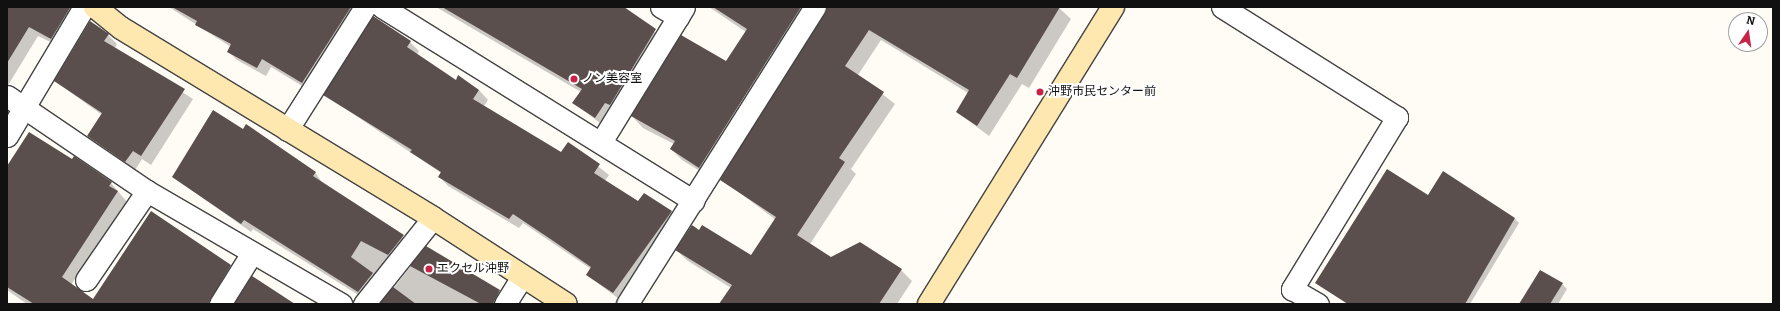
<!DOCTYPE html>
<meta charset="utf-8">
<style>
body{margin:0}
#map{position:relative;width:1780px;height:311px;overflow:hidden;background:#fffbf5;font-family:Bitter,"Noto Sans JP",serif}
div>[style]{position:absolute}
.shadow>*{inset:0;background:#0003}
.building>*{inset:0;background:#5a4f4d}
.roads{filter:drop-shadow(1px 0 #444) drop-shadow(-1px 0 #444) drop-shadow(0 1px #444) drop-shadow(0 -1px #444)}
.street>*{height:21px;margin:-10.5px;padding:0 10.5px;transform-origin:10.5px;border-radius:10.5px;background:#fff}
.secondary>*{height:22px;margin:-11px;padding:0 11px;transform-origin:11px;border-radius:11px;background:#ffe8b0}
.dots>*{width:11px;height:11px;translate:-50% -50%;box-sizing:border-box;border:2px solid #fff;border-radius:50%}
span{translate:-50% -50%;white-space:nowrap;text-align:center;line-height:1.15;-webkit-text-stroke:4px #fff;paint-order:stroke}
.poi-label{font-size:12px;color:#111}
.left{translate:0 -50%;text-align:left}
.frame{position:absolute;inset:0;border:8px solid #111;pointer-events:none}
.north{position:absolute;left:1728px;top:12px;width:40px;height:40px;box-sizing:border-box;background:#fff;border:1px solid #a0a0a0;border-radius:50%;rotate:13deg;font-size:11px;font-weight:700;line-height:16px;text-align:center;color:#111}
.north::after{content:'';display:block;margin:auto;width:14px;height:18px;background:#c72247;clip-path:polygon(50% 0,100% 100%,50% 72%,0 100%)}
</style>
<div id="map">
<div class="shadow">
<div style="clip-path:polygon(7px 7px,63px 7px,78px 19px,61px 47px,38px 36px,7px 87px)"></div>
<div style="clip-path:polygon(169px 7px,356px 7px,312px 92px,271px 67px,266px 76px,237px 60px,228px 51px,231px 47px)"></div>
<div style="clip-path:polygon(436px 7px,622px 7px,665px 40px,605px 127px,574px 103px,581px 92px)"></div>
<div style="clip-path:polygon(709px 7px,826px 7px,816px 12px,711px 178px,682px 160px,671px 149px,674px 144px,643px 128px,632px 116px,727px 63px,746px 32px)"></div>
<div style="clip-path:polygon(828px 7px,1058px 7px,1071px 19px,1029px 88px,1022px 84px,989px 136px,957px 112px,968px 93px,881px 40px,858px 75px,895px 104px,851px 169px,856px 174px,810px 244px,831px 258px,901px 270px,912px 281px,897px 304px,720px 304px,731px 288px,688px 261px,676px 250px,699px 231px,751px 257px,776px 220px,721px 179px)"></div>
<div style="clip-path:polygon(108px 35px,117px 44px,115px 48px,193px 99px,151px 165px,142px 159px,135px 170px,89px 136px,102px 115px,55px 81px)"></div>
<div style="clip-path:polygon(410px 42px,419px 51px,417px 55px,456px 81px,459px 77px,479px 90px,488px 100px,484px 106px,562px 153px,568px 143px,609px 175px,605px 181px,639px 202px,671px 212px,680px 221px,623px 302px,587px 275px,591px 269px,523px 223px,519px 228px,448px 186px,439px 176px,441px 173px,325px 95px)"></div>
<div style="clip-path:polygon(73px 160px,111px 183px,127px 202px,71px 285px,93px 301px,230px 265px,239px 275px,221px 304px,27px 304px,7px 290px,7px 167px)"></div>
<div style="clip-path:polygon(315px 172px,323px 184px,413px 245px,368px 301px,253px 229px,251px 232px,173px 177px)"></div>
<div style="clip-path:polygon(1428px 196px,1514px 218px,1519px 223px,1470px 304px,1347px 304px,1316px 283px)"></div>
<div style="clip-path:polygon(426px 247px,499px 291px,508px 304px,381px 304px)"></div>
<div style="clip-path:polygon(1562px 284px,1567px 289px,1558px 304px,1520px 304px)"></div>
</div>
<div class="building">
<div style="clip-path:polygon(7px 7px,69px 7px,70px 8px,51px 39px,29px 27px,7px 63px)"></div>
<div style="clip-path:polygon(172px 7px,351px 7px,302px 83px,262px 59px,257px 68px,227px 52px,231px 44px,195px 25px,197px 21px)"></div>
<div style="clip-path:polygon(442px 7px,624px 7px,656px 29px,610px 105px,605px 103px,595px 118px,572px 103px,582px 89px)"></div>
<div style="clip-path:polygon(713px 7px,801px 7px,699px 168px,670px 149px,675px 141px,631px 116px,681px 35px,726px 61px,747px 29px)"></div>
<div style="clip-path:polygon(827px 7px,1060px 7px,1017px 78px,1010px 74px,977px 126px,956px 112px,969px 90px,869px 30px,845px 66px,884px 92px,839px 158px,845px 162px,797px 235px,831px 257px,860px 242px,902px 269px,879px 304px,719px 304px,732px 285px,675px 250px,692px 225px,699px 230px,702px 225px,751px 255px,776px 217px,720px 180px)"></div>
<div style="clip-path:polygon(373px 16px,411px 41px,407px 47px,456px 80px,458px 75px,479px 90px,473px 99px,561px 152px,568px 142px,600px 164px,594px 173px,638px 201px,644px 193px,672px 211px,613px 293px,586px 275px,591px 267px,549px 238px,513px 214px,509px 219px,438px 177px,441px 172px,410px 152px,412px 150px,323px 95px)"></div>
<div style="clip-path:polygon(90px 21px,109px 34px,104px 41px,185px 89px,141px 156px,133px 151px,125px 162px,87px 136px,102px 113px,54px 81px)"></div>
<div style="clip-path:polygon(213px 110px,243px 129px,246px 124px,316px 172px,313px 176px,404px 235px,388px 255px,361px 241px,351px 257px,373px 273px,358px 292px,244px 220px,241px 224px,172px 177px)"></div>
<div style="clip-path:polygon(29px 132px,72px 159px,74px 156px,112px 182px,109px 186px,118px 191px,62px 277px,93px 299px,151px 211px,231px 265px,208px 304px,34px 304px,7px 287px,7px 166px)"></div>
<div style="clip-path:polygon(1387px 169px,1428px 195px,1443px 171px,1515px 218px,1465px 304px,1348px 304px,1315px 283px)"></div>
<div style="clip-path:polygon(426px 246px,500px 290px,493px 304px,481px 304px,410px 266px)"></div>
<div style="clip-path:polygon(1540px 270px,1563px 283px,1550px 304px,1519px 304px)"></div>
<div style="clip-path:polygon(252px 276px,295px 304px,234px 304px)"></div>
<div style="clip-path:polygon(393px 287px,416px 304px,379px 304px)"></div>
</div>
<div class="roads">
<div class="street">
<div style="left:382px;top:7px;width:367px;rotate:31.9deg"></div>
<div style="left:661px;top:7px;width:20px;rotate:30deg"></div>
<div style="left:1222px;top:7px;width:207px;rotate:32.2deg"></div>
<div style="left:1397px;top:117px;width:202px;rotate:121.4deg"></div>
<div style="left:1292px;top:289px;width:30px;rotate:30deg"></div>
<div style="left:7px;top:96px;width:169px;rotate:34.2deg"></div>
<div style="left:147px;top:191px;width:225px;rotate:30.2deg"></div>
<div style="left:287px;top:130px;width:146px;rotate:-57.6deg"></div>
<div style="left:7px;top:136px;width:150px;rotate:-59.2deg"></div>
<div style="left:601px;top:142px;width:158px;rotate:-58.4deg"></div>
<div style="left:86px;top:280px;width:108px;rotate:-55.6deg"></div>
<div style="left:220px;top:304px;width:60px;rotate:-57.9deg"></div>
<div style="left:364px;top:304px;width:110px;rotate:-51.3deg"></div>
<div style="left:505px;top:304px;width:32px;rotate:-58deg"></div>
<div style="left:627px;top:304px;width:352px;rotate:-57.7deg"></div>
</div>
<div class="secondary">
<div style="left:95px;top:7px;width:33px;rotate:39deg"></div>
<div style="left:121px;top:28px;width:365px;rotate:31.3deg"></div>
<div style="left:433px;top:218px;width:158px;rotate:32.9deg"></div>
<div style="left:929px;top:304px;width:349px;rotate:-58.2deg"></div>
</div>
</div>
<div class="dots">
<div style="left:574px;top:79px;background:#c72247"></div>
<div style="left:1040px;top:92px;background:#c72247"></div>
<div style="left:429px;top:269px;background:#c72247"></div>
</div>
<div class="poi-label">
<span class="left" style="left:582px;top:79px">ノン美容室</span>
<span class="left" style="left:1048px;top:92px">沖野市民センター前</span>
<span class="left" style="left:437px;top:269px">エクセル沖野</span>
</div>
<div class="frame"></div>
<div class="north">N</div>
</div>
